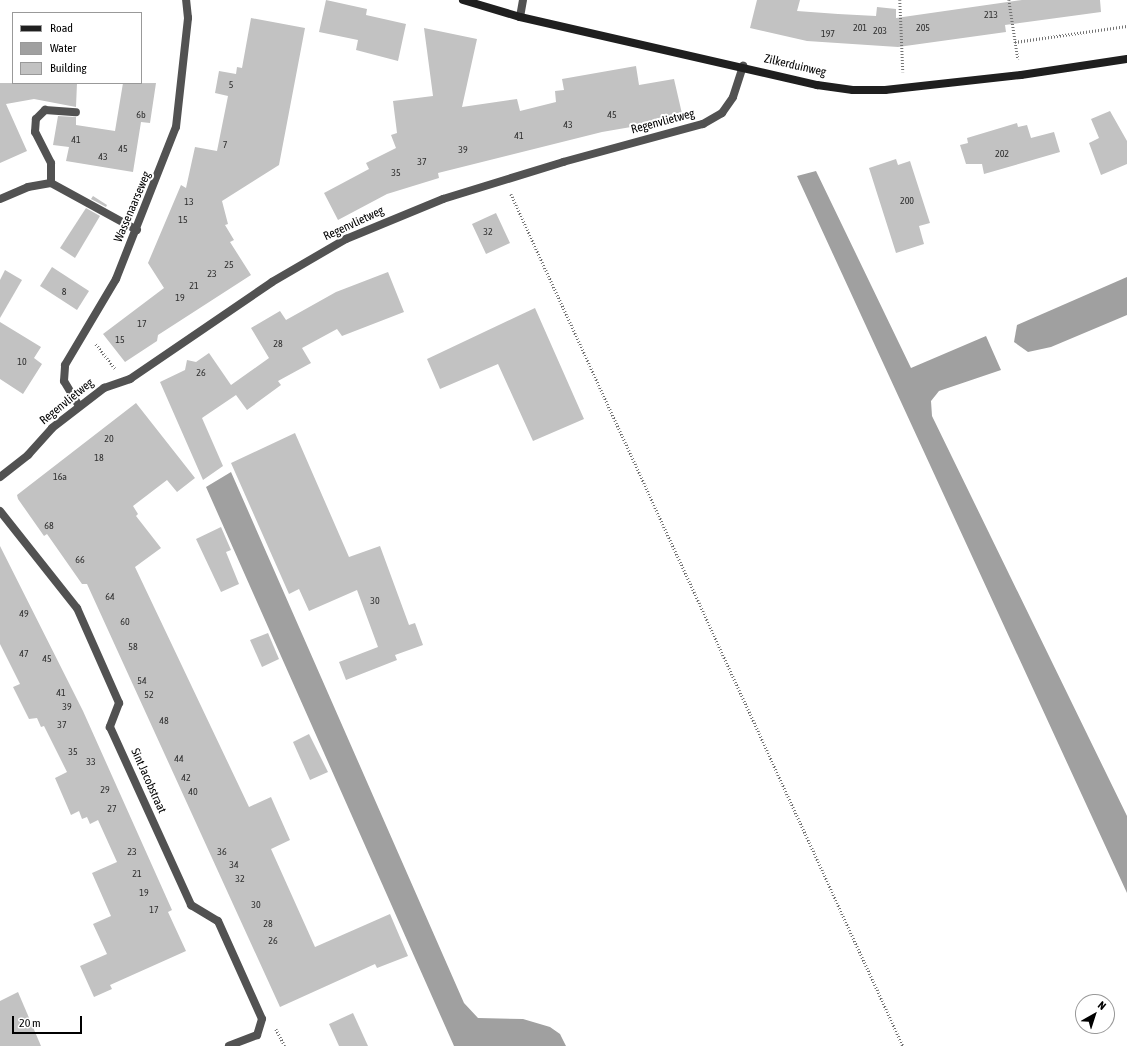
<!DOCTYPE html>
<style>
body{margin:0}
#map{position:relative;width:1127px;height:1046px;overflow:hidden;background:#fff;font-family:"Asap Condensed",sans-serif}
div>[style]{position:absolute}
.water>*{inset:0;background:#a0a0a0}
.building>*{inset:0;background:#c2c2c2}
.path>*{height:2.5px;margin-top:-1.25px;transform-origin:0;background:repeating-linear-gradient(90deg,#747474 0 1px,transparent 0 3px)}
.lane>*{height:8px;margin:-4px;padding:0 4px;transform-origin:4px;border-radius:4px;background:#525252}
.street>*{height:8px;margin:-4px;padding:0 4px;transform-origin:4px;border-radius:4px;background:#525252}
.secondary>*{height:8px;margin:-4px;padding:0 4px;transform-origin:4px;border-radius:4px;background:#1f1f1f}
span{translate:-50% -50%;white-space:nowrap;text-align:center;line-height:1.15;-webkit-text-stroke:4px #fff;paint-order:stroke}
.number-label{font-size:10px;color:#303030}
.number-label span{-webkit-text-stroke-width:0}
.street-label{font-size:12px;color:#000}
.legend{position:absolute;left:12px;top:12px;width:130px;height:72px;box-sizing:border-box;background:#fff;border:1px solid #999;margin:0;padding:5px 7px;list-style:none;font-size:12px;color:#000}
.legend li{display:flex;align-items:center;gap:8px;height:20px}
.legend b{width:20px;border:1px solid #999}
.north{position:absolute;left:1075px;top:994px;width:40px;height:40px;box-sizing:border-box;background:#fff;border:1px solid #999;border-radius:50%;rotate:39deg;font-size:11px;font-weight:700;line-height:16px;text-align:center;color:#000}
.north::after{content:'';display:block;margin:auto;width:14px;height:18px;background:#000;clip-path:polygon(50% 0,100% 100%,50% 72%,0 100%)}
.scale{position:absolute;left:12px;top:1016px;width:70px;height:18px;box-sizing:border-box;border:2px solid #000;border-top:0;padding-left:5px;font-size:12px;line-height:14px;white-space:nowrap;color:#000;-webkit-text-stroke:3px #fff;paint-order:stroke}
</style>
<div id="map">
<div class="water">
<div style="clip-path:polygon(816px 171px,911px 368px,986px 336px,1001px 370px,939px 391px,931px 401px,932px 416px,1127px 816px,1127px 893px,797px 176px)"></div>
<div style="clip-path:polygon(1127px 277px,1127px 315px,1051px 347px,1028px 352px,1014px 342px,1017px 325px)"></div>
<div style="clip-path:polygon(231px 472px,464px 1003px,478px 1018px,523px 1019px,550px 1027px,560px 1034px,566px 1046px,454px 1046px,206px 487px)"></div>
</div>
<div class="building">
<div style="clip-path:polygon(326px 0,367px 9px,366px 15px,406px 24px,398px 61px,356px 50px,358px 40px,319px 32px)"></div>
<div style="clip-path:polygon(757px 0,800px 0,797px 11px,838px 14px,876px 16px,877px 7px,896px 9px,896px 18px,1022px 0,1100px 0,1101px 12px,1005px 25px,1006px 32px,898px 47px,807px 41px,750px 28px)"></div>
<div style="clip-path:polygon(251px 18px,305px 28px,279px 165px,222px 201px,228px 224px,225px 225px,234px 240px,230px 242px,251px 275px,158px 335px,157px 341px,125px 362px,103px 334px,164px 288px,148px 263px,181px 185px,186px 188px,195px 147px,217px 151px,228px 96px,215px 93px,219px 71px,236px 74px,237px 67px,242px 68px)"></div>
<div style="clip-path:polygon(424px 28px,477px 39px,462px 107px,517px 99px,520px 111px,556px 102px,555px 91px,564px 90px,562px 79px,636px 66px,639px 85px,674px 79px,683px 118px,602px 132px,438px 173px,439px 178px,387px 194px,338px 220px,324px 193px,369px 169px,366px 163px,396px 148px,391px 135px,397px 133px,393px 101px,433px 96px)"></div>
<div style="clip-path:polygon(0 83px,77px 83px,76px 107px,34px 99px,6px 104px,27px 151px,0 163px)"></div>
<div style="clip-path:polygon(123px 83px,156px 83px,150px 123px,141px 122px,133px 172px,66px 161px,69px 147px,53px 145px,58px 116px,76px 117px,76px 125px,115px 131px)"></div>
<div style="clip-path:polygon(1110px 111px,1127px 141px,1127px 164px,1101px 175px,1089px 143px,1099px 138px,1091px 119px)"></div>
<div style="clip-path:polygon(1017px 123px,1018px 127px,1027px 125px,1031px 138px,1054px 132px,1060px 152px,984px 174px,982px 164px,966px 164px,960px 145px,968px 143px,967px 138px)"></div>
<div style="clip-path:polygon(896px 159px,898px 165px,910px 161px,930px 223px,919px 226px,924px 244px,896px 253px,869px 168px)"></div>
<div style="clip-path:polygon(93px 196px,107px 205px,106px 207px,91px 199px)"></div>
<div style="clip-path:polygon(86px 208px,100px 216px,75px 258px,60px 248px)"></div>
<div style="clip-path:polygon(496px 213px,510px 243px,486px 254px,472px 224px)"></div>
<div style="clip-path:polygon(52px 267px,89px 291px,77px 310px,40px 286px)"></div>
<div style="clip-path:polygon(5px 270px,22px 280px,0 318px,0 280px)"></div>
<div style="clip-path:polygon(388px 272px,404px 312px,342px 336px,337px 329px,302px 348px,311px 363px,278px 381px,281px 385px,247px 410px,236px 395px,202px 418px,223px 466px,203px 480px,160px 382px,185px 370px,187px 360px,196px 362px,209px 353px,231px 385px,269px 358px,251px 328px,280px 311px,286px 320px,336px 292px)"></div>
<div style="clip-path:polygon(535px 308px,584px 419px,533px 441px,498px 364px,440px 389px,427px 359px)"></div>
<div style="clip-path:polygon(0 322px,41px 347px,34px 358px,42px 364px,23px 394px,0 379px)"></div>
<div style="clip-path:polygon(136px 403px,195px 478px,177px 492px,167px 480px,133px 506px,138px 514px,136px 516px,161px 548px,135px 567px,249px 807px,271px 797px,290px 840px,271px 849px,315px 947px,390px 914px,408px 956px,377px 968px,375px 964px,280px 1007px,87px 584px,82px 584px,47px 534px,44px 536px,18px 499px,17px 495px)"></div>
<div style="clip-path:polygon(295px 433px,349px 557px,380px 546px,409px 625px,415px 623px,423px 645px,395px 655px,397px 660px,346px 680px,339px 662px,378px 647px,357px 590px,309px 611px,299px 589px,289px 594px,231px 463px)"></div>
<div style="clip-path:polygon(221px 527px,231px 550px,226px 552px,239px 584px,221px 592px,196px 539px)"></div>
<div style="clip-path:polygon(0 546px,83px 711px,172px 910px,168px 912px,186px 951px,110px 985px,112px 989px,94px 997px,80px 966px,107px 954px,93px 924px,111px 916px,92px 873px,117px 862px,98px 820px,90px 824px,87px 817px,82px 819px,79px 811px,71px 815px,55px 778px,67px 772px,44px 726px,41px 727px,37px 718px,29px 719px,13px 687px,20px 684px,0 644px)"></div>
<div style="clip-path:polygon(268px 633px,279px 659px,262px 667px,250px 640px)"></div>
<div style="clip-path:polygon(309px 734px,328px 772px,310px 780px,293px 742px)"></div>
<div style="clip-path:polygon(18px 992px,41px 1046px,0 1046px,0 1001px)"></div>
<div style="clip-path:polygon(353px 1013px,368px 1046px,339px 1046px,329px 1024px)"></div>
</div>
<div class="path">
<div style="left:900px;top:0;width:72px;rotate:87.6deg"></div>
<div style="left:1009px;top:0;width:60px;rotate:81.3deg"></div>
<div style="left:1015px;top:42px;width:113px;rotate:-8.1deg"></div>
<div style="left:511px;top:194px;width:938px;rotate:65.29deg"></div>
<div style="left:96px;top:344px;width:31px;rotate:52deg"></div>
<div style="left:276px;top:1029px;width:19px;rotate:62deg"></div>
</div>
<div class="lane">
<div style="left:51px;top:183px;width:20px;rotate:-90deg"></div>
<div style="left:51px;top:163px;width:35px;rotate:-117deg"></div>
<div style="left:35px;top:132px;width:13px;rotate:-86deg"></div>
<div style="left:36px;top:119px;width:13px;rotate:-45deg"></div>
<div style="left:45px;top:110px;width:31px;rotate:4deg"></div>
</div>
<div class="street">
<div style="left:520px;top:17px;width:17px;rotate:-80deg"></div>
<div style="left:0;top:199px;width:30px;rotate:-23deg"></div>
<div style="left:28px;top:187px;width:23px;rotate:-10deg"></div>
<div style="left:51px;top:183px;width:98px;rotate:28.7deg"></div>
<div style="left:79px;top:406px;width:29px;rotate:-121deg"></div>
<div style="left:64px;top:381px;width:16px;rotate:-86deg"></div>
<div style="left:65px;top:365px;width:100px;rotate:-59.3deg"></div>
<div style="left:116px;top:279px;width:163px;rotate:-68.5deg"></div>
<div style="left:176px;top:127px;width:110px;rotate:-83.7deg"></div>
<div style="left:188px;top:18px;width:18px;rotate:-96deg"></div>
<div style="left:0;top:477px;width:36px;rotate:-38deg"></div>
<div style="left:28px;top:455px;width:36px;rotate:-48deg"></div>
<div style="left:52px;top:428px;width:66px;rotate:-37.6deg"></div>
<div style="left:104px;top:388px;width:28px;rotate:-19deg"></div>
<div style="left:130px;top:379px;width:172px;rotate:-34.3deg"></div>
<div style="left:272px;top:282px;width:86px;rotate:-30.2deg"></div>
<div style="left:346px;top:239px;width:105px;rotate:-22.4deg"></div>
<div style="left:443px;top:199px;width:126px;rotate:-17.1deg"></div>
<div style="left:563px;top:162px;width:145px;rotate:-15.2deg"></div>
<div style="left:703px;top:124px;width:22px;rotate:-30deg"></div>
<div style="left:722px;top:113px;width:19px;rotate:-55deg"></div>
<div style="left:733px;top:97px;width:33px;rotate:-72deg"></div>
<div style="left:0;top:511px;width:124px;rotate:51.6deg"></div>
<div style="left:77px;top:608px;width:104px;rotate:66.1deg"></div>
<div style="left:119px;top:703px;width:26px;rotate:111deg"></div>
<div style="left:110px;top:727px;width:196px;rotate:65.5deg"></div>
<div style="left:191px;top:905px;width:31px;rotate:31deg"></div>
<div style="left:218px;top:921px;width:107px;rotate:65.8deg"></div>
<div style="left:262px;top:1019px;width:17px;rotate:107deg"></div>
<div style="left:257px;top:1035px;width:30px;rotate:159deg"></div>
</div>
<div class="secondary">
<div style="left:463px;top:0;width:59px;rotate:16.6deg"></div>
<div style="left:520px;top:17px;width:305px;rotate:12.9deg"></div>
<div style="left:817px;top:85px;width:36px;rotate:8deg"></div>
<div style="left:853px;top:90px;width:32px"></div>
<div style="left:885px;top:90px;width:137px;rotate:-6.3deg"></div>
<div style="left:1021px;top:75px;width:107px;rotate:-8.6deg"></div>
</div>
<div class="number-label">
<span style="left:991px;top:15px">213</span>
<span style="left:860px;top:28px">201</span>
<span style="left:923px;top:28px">205</span>
<span style="left:880px;top:31px">203</span>
<span style="left:828px;top:34px">197</span>
<span style="left:231px;top:85px">5</span>
<span style="left:141px;top:115px">6b</span>
<span style="left:612px;top:115px">45</span>
<span style="left:568px;top:125px">43</span>
<span style="left:519px;top:136px">41</span>
<span style="left:76px;top:140px">41</span>
<span style="left:225px;top:145px">7</span>
<span style="left:123px;top:149px">45</span>
<span style="left:463px;top:150px">39</span>
<span style="left:1002px;top:154px">202</span>
<span style="left:103px;top:157px">43</span>
<span style="left:422px;top:162px">37</span>
<span style="left:396px;top:173px">35</span>
<span style="left:907px;top:201px">200</span>
<span style="left:189px;top:202px">13</span>
<span style="left:183px;top:220px">15</span>
<span style="left:488px;top:232px">32</span>
<span style="left:229px;top:265px">25</span>
<span style="left:212px;top:274px">23</span>
<span style="left:194px;top:286px">21</span>
<span style="left:64px;top:292px">8</span>
<span style="left:180px;top:298px">19</span>
<span style="left:142px;top:324px">17</span>
<span style="left:120px;top:340px">15</span>
<span style="left:278px;top:344px">28</span>
<span style="left:22px;top:362px">10</span>
<span style="left:201px;top:373px">26</span>
<span style="left:109px;top:439px">20</span>
<span style="left:99px;top:458px">18</span>
<span style="left:60px;top:477px">16a</span>
<span style="left:49px;top:526px">68</span>
<span style="left:80px;top:560px">66</span>
<span style="left:110px;top:597px">64</span>
<span style="left:375px;top:601px">30</span>
<span style="left:24px;top:614px">49</span>
<span style="left:125px;top:622px">60</span>
<span style="left:133px;top:647px">58</span>
<span style="left:24px;top:654px">47</span>
<span style="left:47px;top:659px">45</span>
<span style="left:142px;top:681px">54</span>
<span style="left:61px;top:693px">41</span>
<span style="left:149px;top:695px">52</span>
<span style="left:67px;top:707px">39</span>
<span style="left:164px;top:721px">48</span>
<span style="left:62px;top:725px">37</span>
<span style="left:73px;top:752px">35</span>
<span style="left:179px;top:759px">44</span>
<span style="left:91px;top:762px">33</span>
<span style="left:186px;top:778px">42</span>
<span style="left:105px;top:790px">29</span>
<span style="left:193px;top:792px">40</span>
<span style="left:112px;top:809px">27</span>
<span style="left:132px;top:852px">23</span>
<span style="left:222px;top:852px">36</span>
<span style="left:234px;top:865px">34</span>
<span style="left:137px;top:874px">21</span>
<span style="left:240px;top:879px">32</span>
<span style="left:144px;top:893px">19</span>
<span style="left:256px;top:905px">30</span>
<span style="left:154px;top:910px">17</span>
<span style="left:268px;top:924px">28</span>
<span style="left:273px;top:941px">26</span>
</div>
<div class="street-label">
<span style="left:795px;top:66px;rotate:13deg">Zilkerduinweg</span>
<span style="left:663px;top:122px;rotate:-15deg">Regenvlietweg</span>
<span style="left:133px;top:207px;rotate:-67deg">Wassenaarseweg</span>
<span style="left:354px;top:224px;rotate:-25deg">Regenvlietweg</span>
<span style="left:67px;top:402px;rotate:-39deg">Regenvlietweg</span>
<span style="left:148px;top:781px;rotate:66deg">Sint Jacobstraat</span>
</div>
<ul class="legend">
<li><b style="height:5px;background:#1f1f1f"></b>Road</li>
<li><b style="height:11px;background:#a0a0a0"></b>Water</li>
<li><b style="height:11px;background:#c2c2c2"></b>Building</li>
</ul>
<div class="north">N</div>
<div class="scale">20 m</div>
</div>
